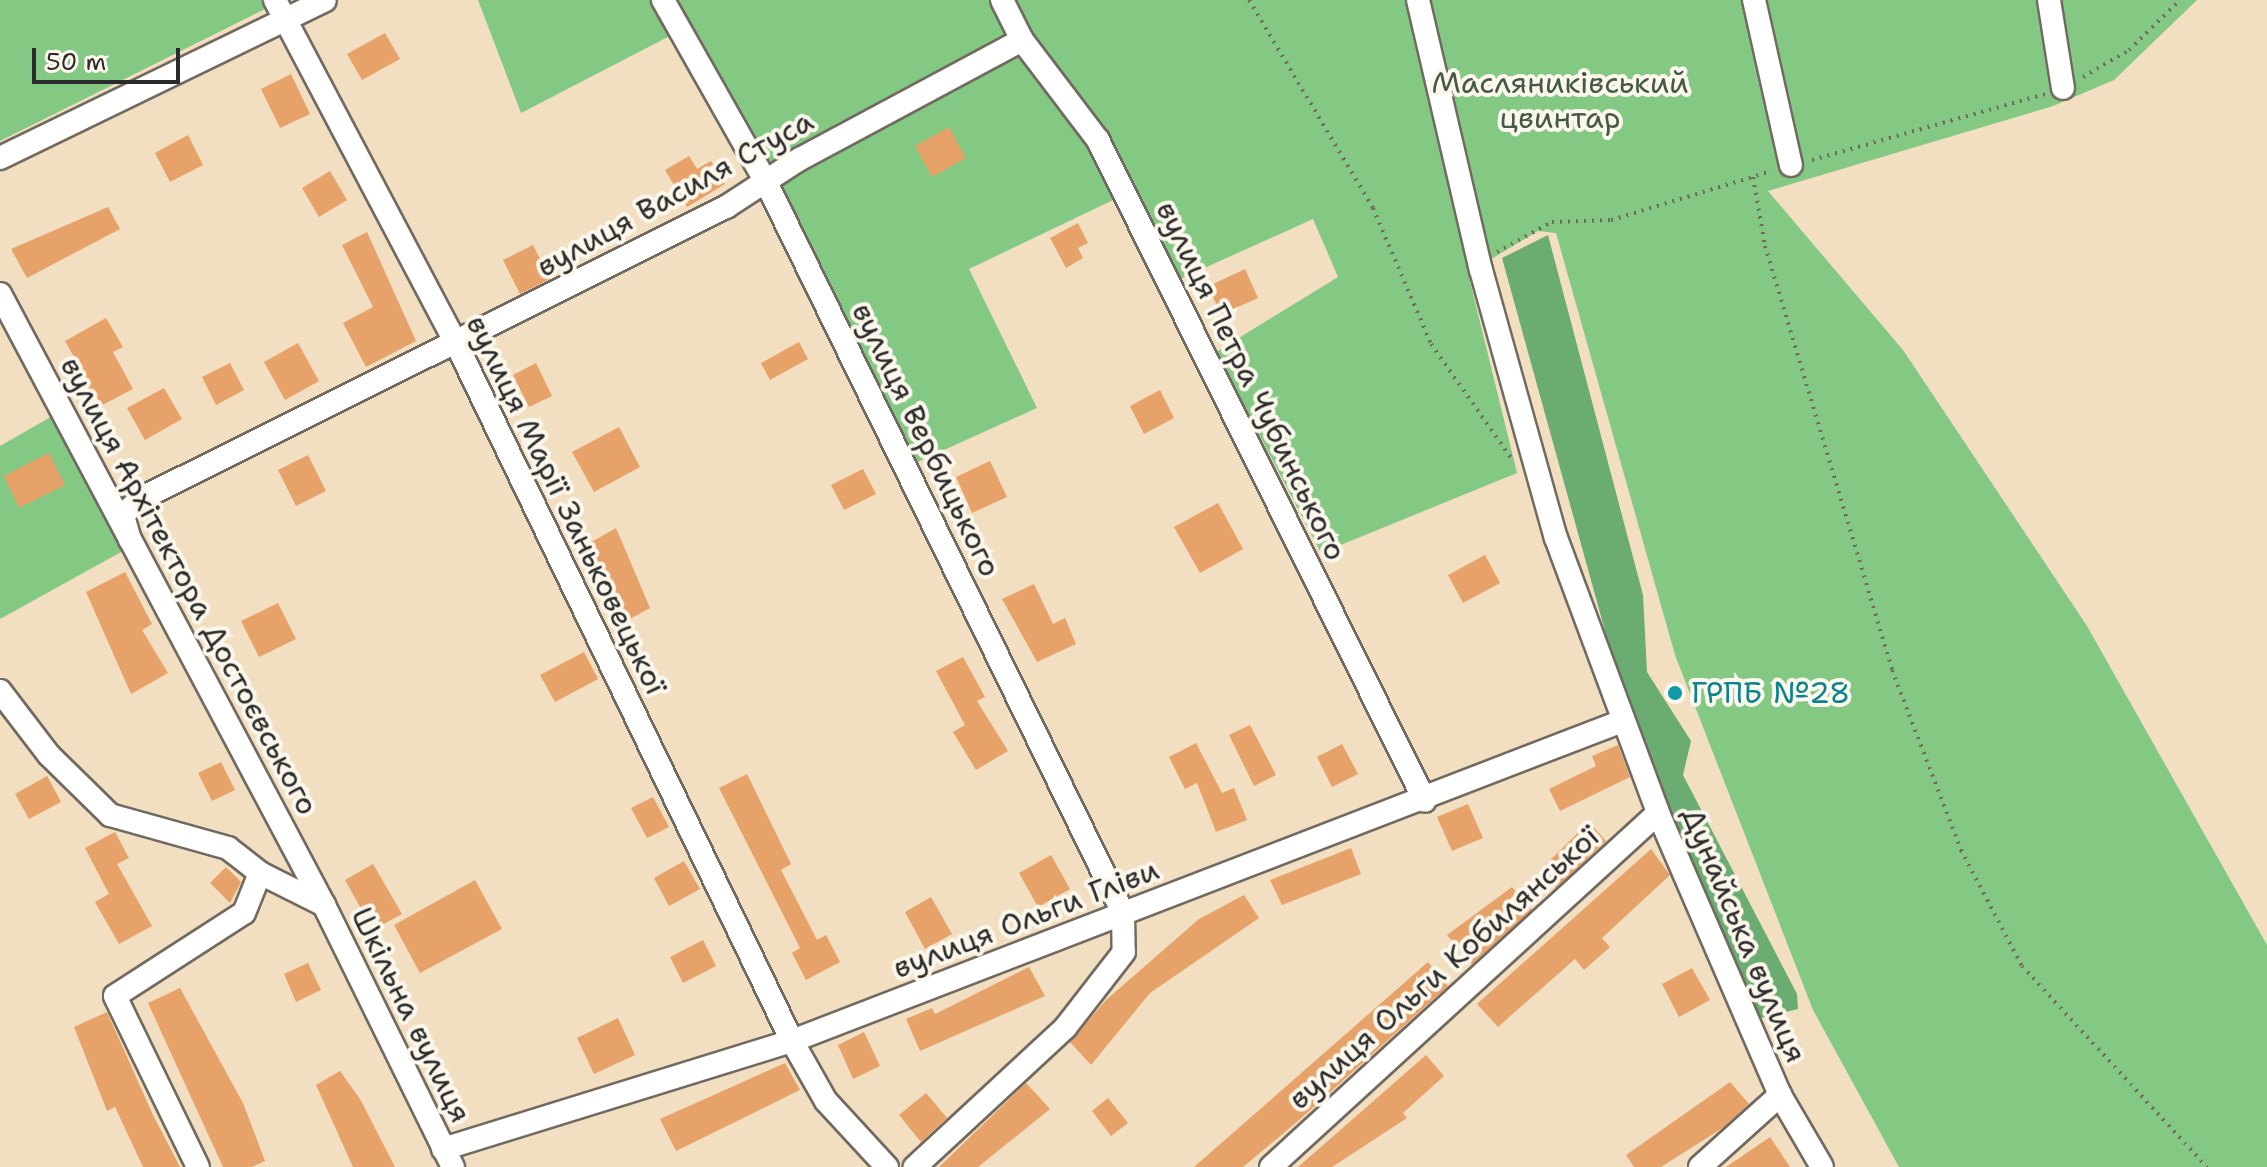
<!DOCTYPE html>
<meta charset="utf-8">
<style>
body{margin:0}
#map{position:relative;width:2267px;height:1167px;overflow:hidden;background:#f2dfc1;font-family:"Shantell Sans",sans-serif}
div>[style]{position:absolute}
.green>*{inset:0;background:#83c883}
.forest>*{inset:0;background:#6aac71}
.building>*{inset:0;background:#e6a269}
.path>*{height:4px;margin-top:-2px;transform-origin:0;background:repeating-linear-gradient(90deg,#716a60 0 2px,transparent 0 8px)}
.roads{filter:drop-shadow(2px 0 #716a60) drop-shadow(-2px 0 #716a60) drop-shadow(0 2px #716a60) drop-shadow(0 -2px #716a60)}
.minor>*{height:22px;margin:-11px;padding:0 11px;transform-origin:11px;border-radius:11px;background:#fff}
.dots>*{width:22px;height:22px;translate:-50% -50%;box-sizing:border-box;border:4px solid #fbf7ec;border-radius:50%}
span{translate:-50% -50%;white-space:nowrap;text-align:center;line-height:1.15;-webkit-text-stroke:8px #fbf7ec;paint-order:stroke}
.park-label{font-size:30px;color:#455a45}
.street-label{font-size:30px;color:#2b2b2b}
.culture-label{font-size:30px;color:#0d838f}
.left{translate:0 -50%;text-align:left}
.scale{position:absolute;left:32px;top:48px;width:148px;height:36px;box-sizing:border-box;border:4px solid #2b2b2b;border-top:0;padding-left:10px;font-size:24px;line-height:28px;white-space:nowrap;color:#2b2b2b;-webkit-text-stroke:6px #fbf7ec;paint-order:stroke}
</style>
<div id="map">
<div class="green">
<div style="clip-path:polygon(0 0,283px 0,0 141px)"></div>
<div style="clip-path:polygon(478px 0,2197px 0,2114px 80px,2053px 106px,1768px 191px,1903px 350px,2087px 626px,2267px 945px,2267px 1167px,1899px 1167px,1813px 1010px,1675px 655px,1556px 233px,1538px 231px,1468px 273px,1517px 473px,1321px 553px,1216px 352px,1338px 277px,1313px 219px,1180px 279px,1132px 191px,969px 269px,1037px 408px,913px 464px,691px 25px,521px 113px)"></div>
<div style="clip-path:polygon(70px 406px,141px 541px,0 619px,0 446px)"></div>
</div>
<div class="forest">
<div style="clip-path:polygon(1548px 235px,1643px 595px,1647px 672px,1691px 741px,1683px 775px,1797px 994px,1798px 1009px,1757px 1019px,1642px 765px,1502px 258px)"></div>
</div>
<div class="building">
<div style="clip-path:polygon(385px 33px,400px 59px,362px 80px,347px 54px)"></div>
<div style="clip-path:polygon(291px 74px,310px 114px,280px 128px,261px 89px)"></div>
<div style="clip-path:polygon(949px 127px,966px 158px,932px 177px,915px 146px)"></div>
<div style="clip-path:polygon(188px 135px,203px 165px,170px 182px,155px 153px)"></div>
<div style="clip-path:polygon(689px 156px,697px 169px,711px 161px,725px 184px,687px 207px,665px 170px)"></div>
<div style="clip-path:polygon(330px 171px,347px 200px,319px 217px,302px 188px)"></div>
<div style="clip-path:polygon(108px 207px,120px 229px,27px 278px,11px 249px)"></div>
<div style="clip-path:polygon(1078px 223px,1088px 243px,1078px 248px,1083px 258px,1066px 268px,1050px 238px)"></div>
<div style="clip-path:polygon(367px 232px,416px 341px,366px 367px,343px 323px,373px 307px,342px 245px)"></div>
<div style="clip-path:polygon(533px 245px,550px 279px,520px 294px,503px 260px)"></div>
<div style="clip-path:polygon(1245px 269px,1258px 298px,1222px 314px,1207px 287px)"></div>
<div style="clip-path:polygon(106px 318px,123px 347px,113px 352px,133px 389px,91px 411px,76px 381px,85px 376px,65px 341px)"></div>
<div style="clip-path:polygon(799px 342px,808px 359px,770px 380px,761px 363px)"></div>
<div style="clip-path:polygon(298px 343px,319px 381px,285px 400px,264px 362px)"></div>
<div style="clip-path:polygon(230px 363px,244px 390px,216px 405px,202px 377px)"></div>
<div style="clip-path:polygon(536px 363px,552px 396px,529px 407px,513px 375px)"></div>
<div style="clip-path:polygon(164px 388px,182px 419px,145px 440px,127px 408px)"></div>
<div style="clip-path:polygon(1160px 390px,1174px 418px,1144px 434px,1130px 406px)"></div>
<div style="clip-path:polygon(619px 427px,640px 467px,594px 492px,572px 452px)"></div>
<div style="clip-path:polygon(49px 453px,65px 485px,19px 508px,4px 476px)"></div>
<div style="clip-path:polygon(308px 455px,326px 491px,296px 506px,278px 470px)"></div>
<div style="clip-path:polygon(990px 461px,1007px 497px,972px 513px,956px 477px)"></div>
<div style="clip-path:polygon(863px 469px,876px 494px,844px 510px,831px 485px)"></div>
<div style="clip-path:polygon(1218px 503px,1243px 549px,1200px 573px,1174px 527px)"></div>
<div style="clip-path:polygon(616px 528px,650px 608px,628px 620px,586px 545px)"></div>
<div style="clip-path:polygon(1485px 555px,1500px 583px,1463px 603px,1448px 575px)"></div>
<div style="clip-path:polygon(125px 572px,152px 624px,142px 630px,168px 673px,131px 694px,86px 592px)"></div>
<div style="clip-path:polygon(1034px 584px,1053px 624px,1065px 618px,1076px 644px,1037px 662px,1002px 599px)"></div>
<div style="clip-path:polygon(278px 603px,296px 639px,259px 657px,241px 621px)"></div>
<div style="clip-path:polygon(584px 652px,598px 679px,555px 702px,540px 675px)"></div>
<div style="clip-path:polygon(963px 657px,985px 697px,977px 701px,1008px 751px,976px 770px,953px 732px,965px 725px,936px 671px)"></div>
<div style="clip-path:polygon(1250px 725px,1276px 775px,1254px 786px,1229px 735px)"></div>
<div style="clip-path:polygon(1196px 743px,1222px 793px,1234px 788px,1247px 820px,1216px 832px,1197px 783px,1185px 789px,1169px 757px)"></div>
<div style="clip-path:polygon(1342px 744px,1358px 774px,1332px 787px,1317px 757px)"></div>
<div style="clip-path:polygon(1618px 745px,1630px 777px,1560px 811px,1549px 789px,1596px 766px,1592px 756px)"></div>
<div style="clip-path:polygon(221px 762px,235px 790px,212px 801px,198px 773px)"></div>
<div style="clip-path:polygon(747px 774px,791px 864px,781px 870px,817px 940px,826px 935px,840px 962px,806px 980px,792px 953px,800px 948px,719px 788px)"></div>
<div style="clip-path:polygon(47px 776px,61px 802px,29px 819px,15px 794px)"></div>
<div style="clip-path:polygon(653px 797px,669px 827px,647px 838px,631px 808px)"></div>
<div style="clip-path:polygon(1468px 804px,1483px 838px,1452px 851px,1437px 817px)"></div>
<div style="clip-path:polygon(1589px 822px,1606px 841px,1556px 888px,1540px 870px)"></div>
<div style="clip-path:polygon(115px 832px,129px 858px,117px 864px,152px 926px,119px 944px,95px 902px,109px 894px,85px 848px)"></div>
<div style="clip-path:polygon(1351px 848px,1361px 874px,1282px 905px,1270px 880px)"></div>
<div style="clip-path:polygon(1651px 849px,1670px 875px,1602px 938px,1610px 947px,1584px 970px,1575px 959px,1498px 1027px,1477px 1004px)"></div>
<div style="clip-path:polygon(1051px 855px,1070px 889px,1038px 907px,1019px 873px)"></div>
<div style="clip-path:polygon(684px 861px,700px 889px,669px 906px,654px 878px)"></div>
<div style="clip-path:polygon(373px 864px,402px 914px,373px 930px,345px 880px)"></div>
<div style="clip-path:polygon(226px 867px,241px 882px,230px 903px,210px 883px)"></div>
<div style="clip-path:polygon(475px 880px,502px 929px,420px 973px,394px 925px)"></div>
<div style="clip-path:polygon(1512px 887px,1532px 910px,1472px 964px,1447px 935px)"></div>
<div style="clip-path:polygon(1244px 895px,1259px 918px,1150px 993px,1091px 1065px,1070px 1042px,1106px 1000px,1199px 919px)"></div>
<div style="clip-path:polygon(931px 897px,952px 934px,925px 949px,905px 912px)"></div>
<div style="clip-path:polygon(703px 940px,716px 966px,683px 983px,670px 957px)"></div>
<div style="clip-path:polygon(1428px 962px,1448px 986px,1298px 1121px,1243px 1167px,1194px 1167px)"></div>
<div style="clip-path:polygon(308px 963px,321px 990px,296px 1002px,284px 974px)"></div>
<div style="clip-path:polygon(1029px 967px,1045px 996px,920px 1051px,906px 1019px,932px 1008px,935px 1014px)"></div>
<div style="clip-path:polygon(1692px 968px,1710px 1000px,1679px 1017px,1662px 984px)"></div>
<div style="clip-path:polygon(180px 988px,243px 1103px,265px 1161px,252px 1167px,223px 1167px,148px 1003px)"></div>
<div style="clip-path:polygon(107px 1012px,153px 1115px,180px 1167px,143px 1167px,115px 1107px,107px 1111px,74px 1027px)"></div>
<div style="clip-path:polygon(618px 1018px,635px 1055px,594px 1074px,577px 1038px)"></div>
<div style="clip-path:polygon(864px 1032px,880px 1066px,853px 1079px,838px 1045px)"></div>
<div style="clip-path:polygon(1426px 1055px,1444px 1076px,1403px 1113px,1407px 1118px,1332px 1167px,1298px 1167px)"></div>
<div style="clip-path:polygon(785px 1063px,800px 1090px,676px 1151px,660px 1119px)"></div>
<div style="clip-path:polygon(340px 1071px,360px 1099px,395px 1167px,353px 1167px,316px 1085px)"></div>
<div style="clip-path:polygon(1730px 1082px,1749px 1104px,1724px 1127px,1661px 1167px,1634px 1167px,1626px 1155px)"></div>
<div style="clip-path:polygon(1026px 1083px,1050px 1109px,978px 1167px,939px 1167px)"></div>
<div style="clip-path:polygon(926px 1093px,947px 1118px,921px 1142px,899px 1115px)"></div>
<div style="clip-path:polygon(1108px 1098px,1128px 1123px,1111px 1136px,1092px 1111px)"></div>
<div style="clip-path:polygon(1770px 1137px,1790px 1167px,1726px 1167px)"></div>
</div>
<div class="path">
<div style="left:1249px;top:0;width:242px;rotate:59.2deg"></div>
<div style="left:1373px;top:208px;width:148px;rotate:66.9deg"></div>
<div style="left:1431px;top:344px;width:139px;rotate:54.9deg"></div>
<div style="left:2083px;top:77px;width:53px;rotate:-30.4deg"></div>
<div style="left:2129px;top:50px;width:71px;rotate:-44.4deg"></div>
<div style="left:1812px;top:160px;width:243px;rotate:-15.8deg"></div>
<div style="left:1753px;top:177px;width:70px;rotate:80.1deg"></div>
<div style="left:1765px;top:246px;width:443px;rotate:73.3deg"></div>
<div style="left:1892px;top:670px;width:193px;rotate:69deg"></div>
<div style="left:1961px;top:850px;width:131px;rotate:62.3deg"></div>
<div style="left:2022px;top:966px;width:273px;rotate:47.4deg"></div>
<div style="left:1497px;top:252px;width:63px;rotate:-28.6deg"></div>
<div style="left:1552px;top:222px;width:59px;rotate:-1.9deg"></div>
<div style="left:1611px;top:220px;width:168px;rotate:-16.9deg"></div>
</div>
<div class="roads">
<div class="minor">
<div style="left:275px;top:0;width:390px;rotate:62.2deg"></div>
<div style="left:457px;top:345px;width:772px;rotate:64.3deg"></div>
<div style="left:792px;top:1041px;width:69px;rotate:60.5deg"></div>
<div style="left:826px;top:1101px;width:90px;rotate:47.3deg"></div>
<div style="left:663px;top:0;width:209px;rotate:60.5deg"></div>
<div style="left:766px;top:182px;width:814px;rotate:63.97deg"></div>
<div style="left:1123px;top:913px;width:39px;rotate:89deg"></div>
<div style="left:1124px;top:952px;width:96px;rotate:127.8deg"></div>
<div style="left:1065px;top:1028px;width:205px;rotate:137.2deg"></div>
<div style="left:1002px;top:0;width:45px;rotate:63.4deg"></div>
<div style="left:1022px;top:40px;width:126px;rotate:52.8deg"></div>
<div style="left:1098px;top:140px;width:737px;rotate:63.68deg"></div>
<div style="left:1418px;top:0;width:277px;rotate:76.9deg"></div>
<div style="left:1481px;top:270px;width:278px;rotate:74.4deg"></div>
<div style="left:1556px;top:538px;width:293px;rotate:69.6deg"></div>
<div style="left:1658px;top:813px;width:307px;rotate:66.6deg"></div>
<div style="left:1780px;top:1095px;width:83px;rotate:59.7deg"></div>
<div style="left:1754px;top:0;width:169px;rotate:77.4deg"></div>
<div style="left:2049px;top:0;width:89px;rotate:81deg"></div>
<div style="left:0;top:158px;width:361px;rotate:-25.9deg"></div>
<div style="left:0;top:294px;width:692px;rotate:62.06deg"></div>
<div style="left:130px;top:540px;width:26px;rotate:-106deg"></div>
<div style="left:123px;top:515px;width:23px;rotate:-43deg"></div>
<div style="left:140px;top:499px;width:655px;rotate:-26.49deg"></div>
<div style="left:726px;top:207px;width:88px;rotate:-33deg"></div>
<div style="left:800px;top:159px;width:252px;rotate:-28.2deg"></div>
<div style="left:0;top:691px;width:81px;rotate:52.6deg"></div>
<div style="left:49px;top:755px;width:86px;rotate:44.5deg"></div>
<div style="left:110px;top:815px;width:123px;rotate:15.6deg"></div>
<div style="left:228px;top:848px;width:41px;rotate:38deg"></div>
<div style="left:260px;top:873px;width:72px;rotate:26.6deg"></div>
<div style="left:324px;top:905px;width:292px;rotate:63.8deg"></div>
<div style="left:443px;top:1149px;width:365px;rotate:-17.2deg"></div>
<div style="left:792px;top:1041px;width:890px;rotate:-21.08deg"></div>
<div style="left:198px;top:1167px;width:190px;rotate:-115.9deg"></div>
<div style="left:115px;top:996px;width:153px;rotate:-32.8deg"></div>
<div style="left:244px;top:913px;width:43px;rotate:-68.2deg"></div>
<div style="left:1271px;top:1167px;width:524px;rotate:-42.45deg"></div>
<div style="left:1700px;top:1167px;width:108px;rotate:-42deg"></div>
</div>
</div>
<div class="dots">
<div style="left:1675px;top:693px;background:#0f9aa8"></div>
</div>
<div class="park-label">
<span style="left:1560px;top:100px">Масляниківський<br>цвинтар</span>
</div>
<div class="street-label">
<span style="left:675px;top:194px;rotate:-29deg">вулиця Василя Стуса</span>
<span style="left:1251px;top:381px;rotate:64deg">вулиця Петра Чубинського</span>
<span style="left:926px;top:440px;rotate:64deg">вулиця Вербицького</span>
<span style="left:566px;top:505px;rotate:64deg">вулиця Марії Заньковецької</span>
<span style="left:189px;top:586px;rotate:62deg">вулиця Архітектора Достоєвського</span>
<span style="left:1026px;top:919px;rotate:-21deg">вулиця Ольги Гліви</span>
<span style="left:1744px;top:935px;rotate:67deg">Дунайська вулиця</span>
<span style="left:1444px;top:968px;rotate:-42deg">вулиця Ольги Кобилянської</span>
<span style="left:411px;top:1015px;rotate:64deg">Шкільна вулиця</span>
</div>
<div class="culture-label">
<span class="left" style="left:1691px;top:693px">ГРПБ №28</span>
</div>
<div class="scale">50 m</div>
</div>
